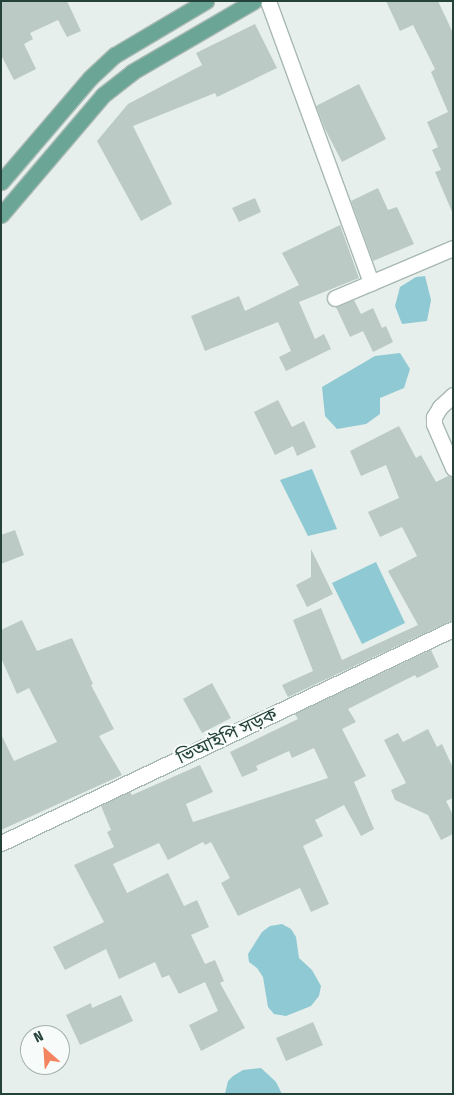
<!DOCTYPE html>
<meta charset="utf-8">
<style>
body{margin:0}
#map{position:relative;width:454px;height:1095px;overflow:hidden;background:#e6efeb;font-family:"Fira Sans Condensed","Noto Sans Bengali",sans-serif}
div>[style]{position:absolute}
.water>*{inset:0;background:#8ec9d4}
.building>*{inset:0;background:#bbcac4}
.roads{filter:drop-shadow(1px 0 #a8b8b2) drop-shadow(-1px 0 #a8b8b2) drop-shadow(0 1px #a8b8b2) drop-shadow(0 -1px #a8b8b2)}
.minor>*{height:15px;margin:-7.5px;padding:0 7.5px;transform-origin:7.5px;border-radius:7.5px;background:#fff}
.major>*{height:15px;margin:-7.5px;padding:0 7.5px;transform-origin:7.5px;border-radius:7.5px;background:#6aa596}
span{translate:-50% -50%;white-space:nowrap;text-align:center;line-height:1.15;-webkit-text-stroke:4px #f7fbf9;paint-order:stroke}
.street-label{font-size:18px;color:#24423a}
.frame{position:absolute;inset:0;border:2px solid #24423a;pointer-events:none}
.north{position:absolute;left:20px;top:1025px;width:50px;height:50px;box-sizing:border-box;background:#f7fbf9;border:1px solid #a3b1ad;border-radius:50%;rotate:334deg;font-size:14px;font-weight:700;line-height:20px;text-align:center;color:#24423a}
.north::after{content:'';display:block;margin:auto;width:18px;height:22px;background:#f4845f;clip-path:polygon(50% 0,100% 100%,50% 72%,0 100%)}
</style>
<div id="map">
<div class="water">
<div style="clip-path:polygon(425px 276px,431px 300px,427px 321px,402px 324px,395px 306px,400px 287px,416px 277px)"></div>
<div style="clip-path:polygon(400px 353px,410px 369px,404px 388px,380px 398px,380px 414px,366px 424px,337px 429px,325px 416px,322px 387px,375px 356px)"></div>
<div style="clip-path:polygon(312px 469px,337px 529px,308px 536px,280px 480px)"></div>
<div style="clip-path:polygon(376px 562px,405px 623px,362px 644px,332px 583px)"></div>
<div style="clip-path:polygon(282px 924px,291px 929px,296px 937px,299px 958px,312px 970px,321px 986px,319px 996px,311px 1006px,286px 1016px,274px 1014px,268px 1007px,263px 977px,257px 968px,249px 962px,248px 954px,262px 932px,270px 926px)"></div>
<div style="clip-path:polygon(261px 1068px,276px 1082px,282px 1094px,225px 1094px,228px 1081px,233px 1076px,243px 1070px)"></div>
</div>
<div class="building">
<div style="clip-path:polygon(1px 1px,67px 1px,81px 31px,67px 37px,58px 20px,30px 33px,33px 39px,24px 44px,36px 69px,14px 80px,1px 55px)"></div>
<div style="clip-path:polygon(386px 1px,438px 1px,453px 33px,453px 214px,435px 172px,441px 170px,432px 150px,438px 147px,427px 122px,448px 112px,431px 72px,435px 69px,413px 25px,400px 31px)"></div>
<div style="clip-path:polygon(255px 24px,277px 68px,217px 97px,215px 93px,133px 126px,172px 204px,141px 221px,97px 141px,128px 104px,202px 65px,196px 53px)"></div>
<div style="clip-path:polygon(359px 84px,386px 139px,342px 162px,325px 129px,316px 106px)"></div>
<div style="clip-path:polygon(378px 188px,388px 210px,397px 207px,414px 244px,373px 261px,351px 201px)"></div>
<div style="clip-path:polygon(255px 198px,261px 212px,239px 222px,232px 208px)"></div>
<div style="clip-path:polygon(340px 225px,359px 278px,299px 302px,315px 339px,324px 334px,331px 349px,286px 371px,279px 357px,291px 351px,278px 322px,205px 351px,191px 316px,239px 296px,245px 311px,299px 285px,282px 253px)"></div>
<div style="clip-path:polygon(354px 300px,361px 314px,373px 308px,382px 328px,386px 326px,393px 342px,373px 352px,363px 331px,350px 337px,336px 307px)"></div>
<div style="clip-path:polygon(278px 400px,292px 427px,304px 421px,316px 447px,297px 456px,293px 446px,275px 455px,254px 412px)"></div>
<div style="clip-path:polygon(399px 426px,416px 458px,421px 455px,436px 482px,448px 476px,453px 477px,453px 620px,288px 697px,282px 685px,313px 671px,293px 620px,321px 608px,342px 660px,418px 625px,388px 571px,417px 556px,402px 527px,380px 537px,368px 512px,399px 498px,386px 465px,361px 476px,350px 451px)"></div>
<div style="clip-path:polygon(15px 530px,24px 555px,1px 564px,1px 535px)"></div>
<div style="clip-path:polygon(311px 549px,333px 594px,307px 607px,296px 585px,311px 577px)"></div>
<div style="clip-path:polygon(22px 620px,37px 651px,72px 638px,93px 684px,91px 685px,114px 729px,99px 736px,122px 775px,1px 830px,1px 734px,14px 761px,57px 742px,29px 688px,17px 694px,1px 658px,1px 630px)"></div>
<div style="clip-path:polygon(431px 650px,439px 667px,417px 678px,415px 675px,348px 709px,356px 722px,342px 729px,366px 776px,354px 782px,374px 829px,361px 836px,344px 805px,315px 820px,323px 836px,303px 846px,329px 904px,311px 912px,300px 888px,238px 916px,221px 883px,230px 878px,211px 842px,205px 845px,203px 842px,168px 860px,159px 843px,113px 864px,127px 893px,168px 873px,184px 906px,197px 900px,209px 927px,191px 935px,205px 964px,215px 960px,224px 981px,220px 983px,245px 1028px,201px 1051px,189px 1025px,218px 1011px,205px 982px,179px 994px,169px 975px,162px 978px,155px 962px,119px 979px,106px 949px,65px 970px,53px 947px,104px 922px,74px 865px,114px 847px,107px 832px,111px 830px,101px 806px,130px 792px,132px 795px,200px 765px,213px 792px,186px 804px,193px 822px,328px 778px,314px 748px,292px 758px,289px 751px,256px 766px,258px 770px,242px 777px,230px 752px,298px 719px,295px 714px)"></div>
<div style="clip-path:polygon(212px 683px,231px 718px,202px 733px,183px 699px)"></div>
<div style="clip-path:polygon(428px 729px,437px 747px,442px 744px,453px 768px,453px 798px,446px 801px,453px 815px,453px 834px,441px 840px,428px 815px,395px 800px,391px 790px,406px 783px,384px 740px,398px 733px,403px 742px)"></div>
<div style="clip-path:polygon(121px 995px,133px 1021px,80px 1045px,66px 1015px,91px 1003px,92px 1008px)"></div>
<div style="clip-path:polygon(313px 1022px,323px 1045px,286px 1061px,276px 1038px)"></div>
</div>
<div class="roads">
<div class="minor">
<div style="left:268px;top:1px;width:300px;rotate:69.9deg"></div>
<div style="left:335px;top:298px;width:128px;rotate:-23deg"></div>
<div style="left:453px;top:395px;width:18px;rotate:137deg"></div>
<div style="left:440px;top:407px;width:12px;rotate:121deg"></div>
<div style="left:434px;top:417px;width:7px;rotate:90deg"></div>
<div style="left:434px;top:424px;width:48px;rotate:66.6deg"></div>
<div style="left:1px;top:843px;width:500px;rotate:-25.34deg"></div>
</div>
<div class="major">
<div style="left:1px;top:182px;width:137px;rotate:-49.4deg"></div>
<div style="left:90px;top:78px;width:34px;rotate:-43deg"></div>
<div style="left:115px;top:55px;width:106px;rotate:-30.7deg"></div>
<div style="left:1px;top:215px;width:157px;rotate:-49.6deg"></div>
<div style="left:103px;top:95px;width:37px;rotate:-38deg"></div>
<div style="left:132px;top:72px;width:141px;rotate:-30.2deg"></div>
</div>
</div>
<div class="street-label">
<span style="left:227px;top:736px;rotate:-25deg">ভিআইপি সড়ক</span>
</div>
<div class="frame"></div>
<div class="north">N</div>
</div>
